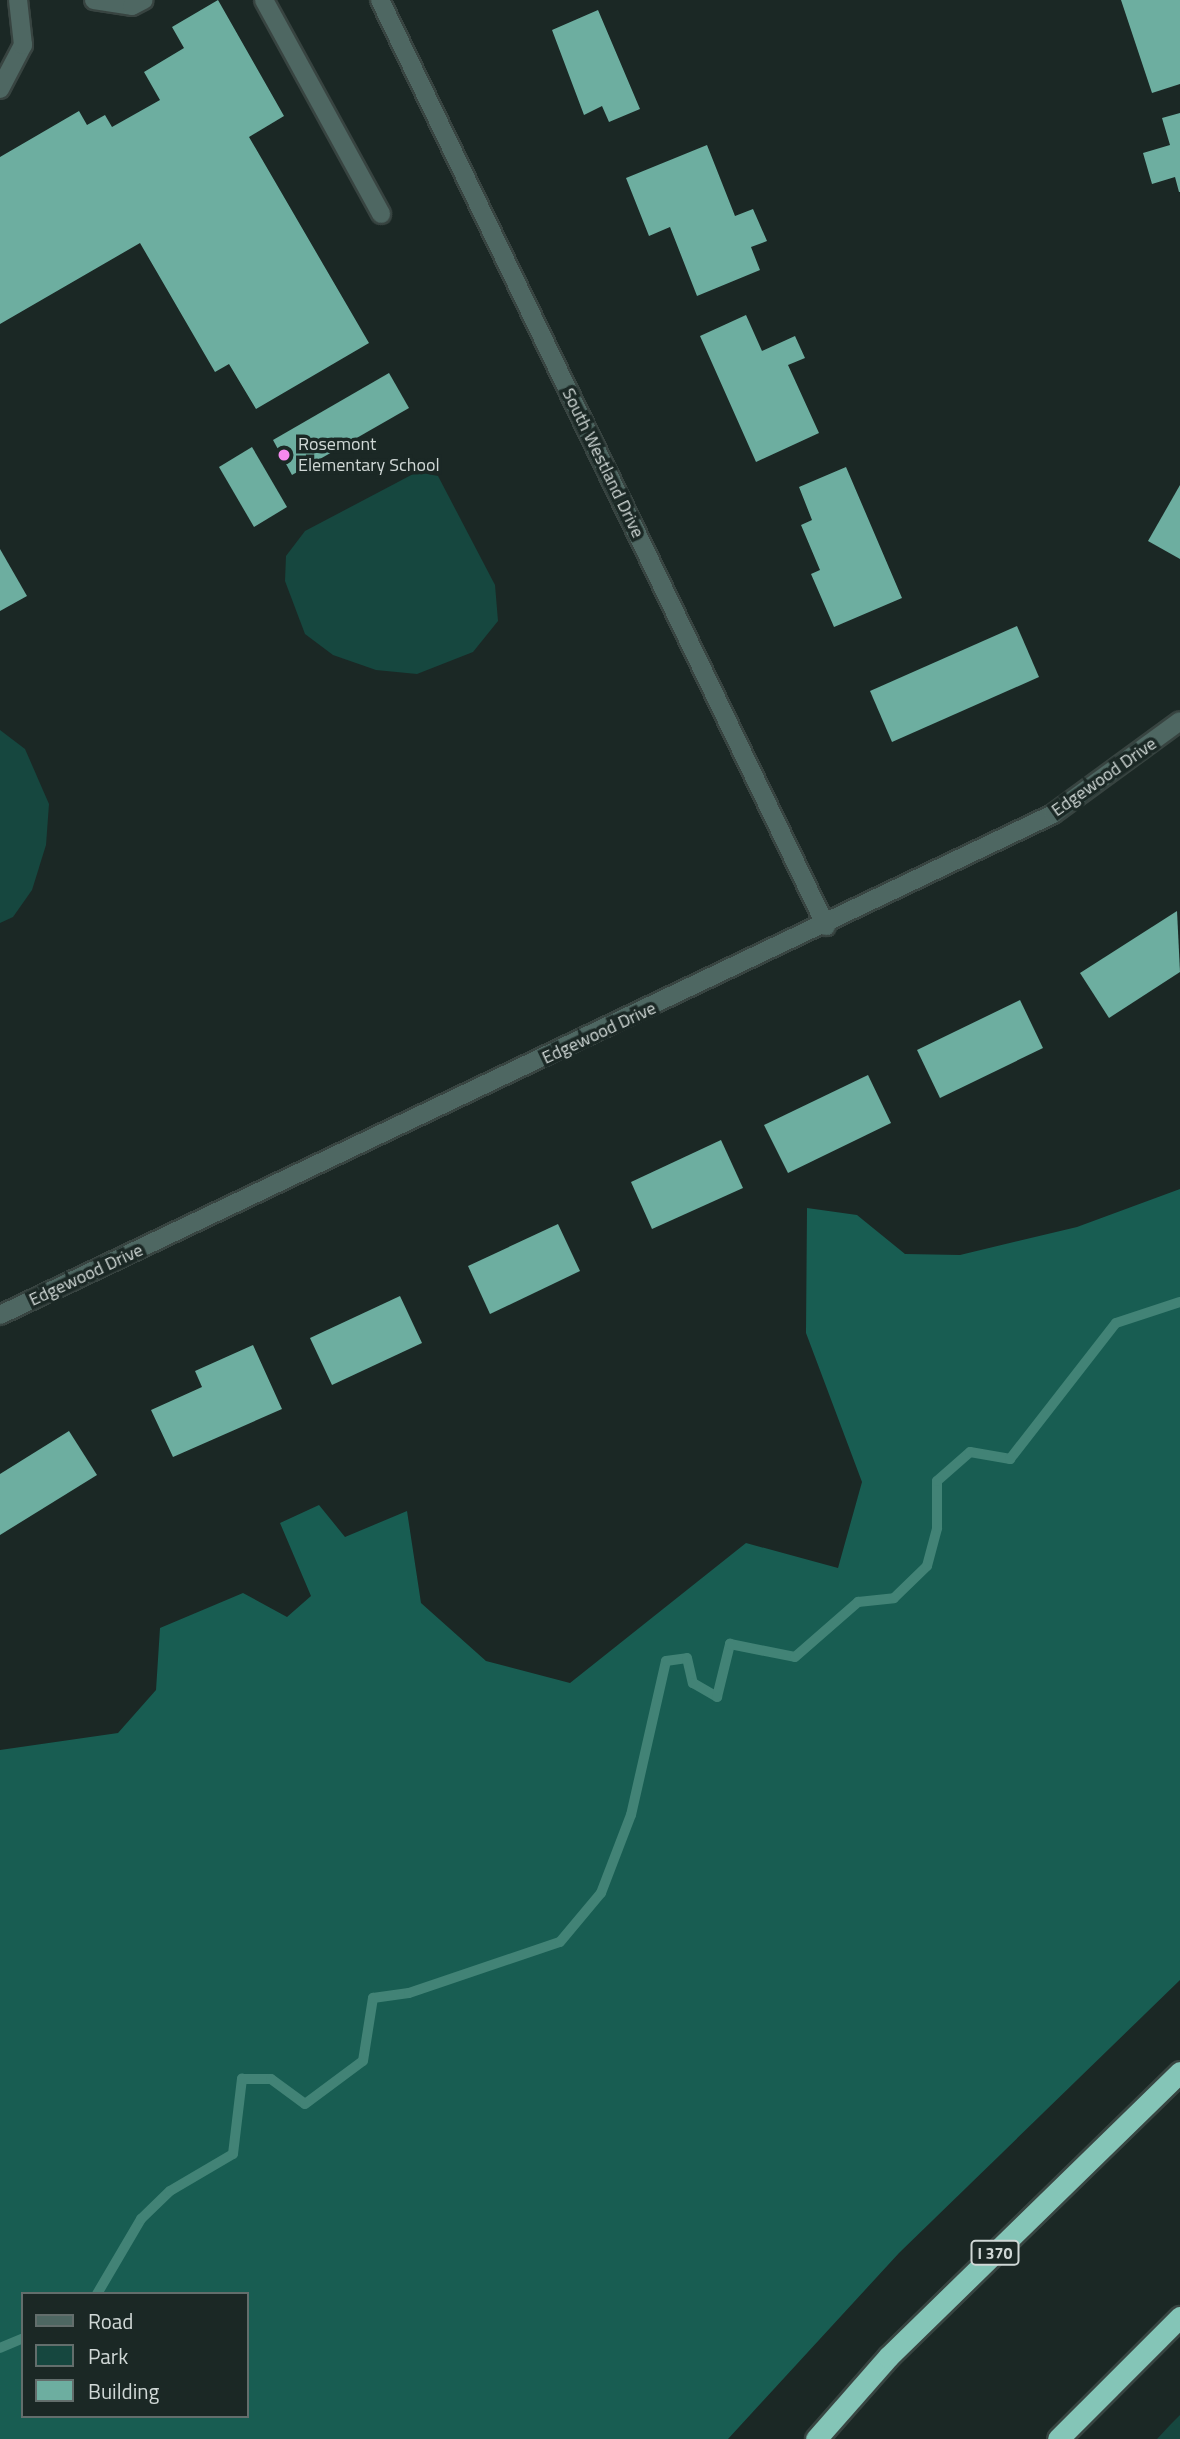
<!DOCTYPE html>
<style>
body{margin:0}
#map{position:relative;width:1180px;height:2439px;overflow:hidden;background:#1b2825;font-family:"Titillium Web",sans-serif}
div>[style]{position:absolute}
.green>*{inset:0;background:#16473f}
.forest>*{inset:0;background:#185d52}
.stream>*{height:10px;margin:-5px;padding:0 5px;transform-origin:5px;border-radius:5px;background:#428376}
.building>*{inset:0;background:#6daea0}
.roads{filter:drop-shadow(2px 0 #384441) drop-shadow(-2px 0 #384441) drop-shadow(0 2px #384441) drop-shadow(0 -2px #384441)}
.minor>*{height:18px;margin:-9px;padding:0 9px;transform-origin:9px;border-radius:9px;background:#4e6762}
.highway>*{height:21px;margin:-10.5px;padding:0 10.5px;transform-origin:10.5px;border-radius:10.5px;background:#84c5b7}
.dots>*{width:19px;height:19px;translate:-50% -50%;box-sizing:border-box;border:4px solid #1b2825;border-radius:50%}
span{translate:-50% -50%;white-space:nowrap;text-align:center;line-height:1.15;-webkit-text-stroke:7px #1b2825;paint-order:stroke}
.shield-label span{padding:2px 5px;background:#1b2825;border:2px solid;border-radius:5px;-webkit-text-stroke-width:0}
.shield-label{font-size:16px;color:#d0d8d6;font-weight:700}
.poi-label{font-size:18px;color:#d0d8d6}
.left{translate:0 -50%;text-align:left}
.street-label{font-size:18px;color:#d0d8d6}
.legend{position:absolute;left:21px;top:2292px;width:228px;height:126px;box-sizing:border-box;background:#1b2825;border:2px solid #636e6c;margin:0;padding:9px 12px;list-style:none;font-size:21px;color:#d0d8d6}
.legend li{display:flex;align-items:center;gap:14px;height:35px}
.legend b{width:35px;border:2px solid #636e6c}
</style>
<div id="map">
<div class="green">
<div style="clip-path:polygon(417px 472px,438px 476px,495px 585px,498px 621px,473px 652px,417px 674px,376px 670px,333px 655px,305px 634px,285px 581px,286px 556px,305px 531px)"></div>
<div style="clip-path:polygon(0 730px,25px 749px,49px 804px,46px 845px,32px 890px,13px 917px,0 923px)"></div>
<div style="clip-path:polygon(1180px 2415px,1180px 2439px,1157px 2439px,1171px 2424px)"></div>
</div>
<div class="forest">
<div style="clip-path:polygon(evenodd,1180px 1189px,1180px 1980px,899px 2253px,728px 2439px,0 2439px,0 1750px,118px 1733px,156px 1690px,160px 1628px,243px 1593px,287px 1617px,311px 1596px,280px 1523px,319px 1505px,345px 1537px,407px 1511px,421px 1603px,486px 1661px,570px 1683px,746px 1543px,838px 1568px,862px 1482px,806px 1333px,807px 1208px,857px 1215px,905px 1254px,960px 1255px,1077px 1227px,1180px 1189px,23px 2294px,247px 2294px,247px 2416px,23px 2416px,23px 2294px)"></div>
</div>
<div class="stream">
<div style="left:97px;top:2294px;width:87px;rotate:-59.6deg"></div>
<div style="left:141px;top:2219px;width:40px;rotate:-44deg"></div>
<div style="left:170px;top:2191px;width:73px;rotate:-30.4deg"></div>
<div style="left:233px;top:2154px;width:76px;rotate:-83.2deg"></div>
<div style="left:242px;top:2079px;width:29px"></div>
<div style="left:271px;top:2079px;width:42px;rotate:36.3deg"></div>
<div style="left:305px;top:2104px;width:72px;rotate:-36.6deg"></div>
<div style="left:363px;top:2061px;width:64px;rotate:-81deg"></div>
<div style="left:373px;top:1998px;width:36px;rotate:-8deg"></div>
<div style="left:409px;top:1993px;width:159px;rotate:-18.7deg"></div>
<div style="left:560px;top:1942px;width:64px;rotate:-50.1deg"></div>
<div style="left:601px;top:1893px;width:84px;rotate:-69deg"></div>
<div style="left:631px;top:1815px;width:158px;rotate:-77.2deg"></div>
<div style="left:666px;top:1661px;width:21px;rotate:-8deg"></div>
<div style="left:687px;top:1658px;width:26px;rotate:77deg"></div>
<div style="left:693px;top:1683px;width:28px;rotate:30deg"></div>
<div style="left:717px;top:1697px;width:55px;rotate:-76.2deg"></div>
<div style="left:730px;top:1644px;width:66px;rotate:11.3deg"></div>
<div style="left:795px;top:1657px;width:84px;rotate:-41.1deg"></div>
<div style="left:858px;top:1602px;width:36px;rotate:-6deg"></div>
<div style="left:894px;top:1598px;width:46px;rotate:-44.1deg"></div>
<div style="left:927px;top:1566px;width:39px;rotate:-75deg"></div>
<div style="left:937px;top:1528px;width:47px;rotate:-90deg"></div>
<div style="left:937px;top:1481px;width:44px;rotate:-41.3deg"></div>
<div style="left:970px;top:1452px;width:41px;rotate:9.9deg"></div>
<div style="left:1010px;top:1459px;width:172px;rotate:-52.1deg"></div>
<div style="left:1116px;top:1323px;width:67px;rotate:-18.2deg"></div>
<div style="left:0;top:2348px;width:25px;rotate:-23deg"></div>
</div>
<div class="building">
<div style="clip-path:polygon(218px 0,284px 116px,249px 137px,369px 343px,256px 409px,229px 364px,215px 372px,140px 243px,0 324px,0 157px,79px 111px,87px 125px,105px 115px,112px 127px,160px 100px,144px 72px,184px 48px,172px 27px)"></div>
<div style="clip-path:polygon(1121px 0,1180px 0,1180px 84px,1152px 93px)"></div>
<div style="clip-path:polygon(598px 10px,640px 109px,609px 122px,602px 106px,584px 115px,552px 30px)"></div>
<div style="clip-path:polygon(1180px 113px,1180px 192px,1179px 192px,1175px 177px,1152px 184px,1143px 153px,1170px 145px,1162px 118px)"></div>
<div style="clip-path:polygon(707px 145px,735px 216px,753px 209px,767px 241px,751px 247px,760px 270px,697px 296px,670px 227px,649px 236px,626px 178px)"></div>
<div style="clip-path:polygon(746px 315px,762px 351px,795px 336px,805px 358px,788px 365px,819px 433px,756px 462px,700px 336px)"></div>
<div style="clip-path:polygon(389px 373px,409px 408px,292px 475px,273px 440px)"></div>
<div style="clip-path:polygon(252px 447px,287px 507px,254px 527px,219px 467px)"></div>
<div style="clip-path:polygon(846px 467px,902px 598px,834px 627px,811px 574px,820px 570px,801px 525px,812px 520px,799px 487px)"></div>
<div style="clip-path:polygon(1180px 485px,1180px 559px,1148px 541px)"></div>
<div style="clip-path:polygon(0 549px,27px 596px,0 611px)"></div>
<div style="clip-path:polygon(1017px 626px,1039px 677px,892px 742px,870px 691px)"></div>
<div style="clip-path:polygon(1177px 911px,1180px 972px,1109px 1018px,1080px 973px)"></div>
<div style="clip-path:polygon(1020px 1000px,1043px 1048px,940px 1098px,917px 1050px)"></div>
<div style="clip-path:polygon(868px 1075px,891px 1123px,788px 1173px,764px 1125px)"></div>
<div style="clip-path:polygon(721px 1140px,743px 1188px,652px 1229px,631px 1182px)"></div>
<div style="clip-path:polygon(558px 1224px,580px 1271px,490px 1314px,468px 1266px)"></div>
<div style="clip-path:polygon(400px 1296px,422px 1343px,332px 1385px,310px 1338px)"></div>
<div style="clip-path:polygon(253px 1345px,282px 1409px,173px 1457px,151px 1410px,202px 1387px,195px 1371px)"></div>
<div style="clip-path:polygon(69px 1431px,97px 1475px,0 1535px,0 1474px)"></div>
</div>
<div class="roads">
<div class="minor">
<div style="left:94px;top:0;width:38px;rotate:9deg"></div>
<div style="left:132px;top:6px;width:13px;rotate:-27deg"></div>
<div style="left:264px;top:0;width:244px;rotate:61.3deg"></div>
<div style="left:380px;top:0;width:1028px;rotate:64.28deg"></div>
<div style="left:0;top:89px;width:50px;rotate:-62.4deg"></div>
<div style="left:23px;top:45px;width:45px;rotate:-96.3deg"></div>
<div style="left:0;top:1315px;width:1166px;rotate:-25.44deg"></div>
<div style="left:1053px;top:814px;width:157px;rotate:-36.2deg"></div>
</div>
<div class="highway">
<div style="left:816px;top:2439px;width:109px;rotate:-48.7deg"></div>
<div style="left:888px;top:2357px;width:408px;rotate:-44.3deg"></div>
<div style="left:1058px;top:2439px;width:173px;rotate:-45deg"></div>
</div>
</div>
<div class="dots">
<div style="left:284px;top:455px;background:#f589ee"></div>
</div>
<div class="shield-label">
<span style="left:995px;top:2253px">I 370</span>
</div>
<div class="poi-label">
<span class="left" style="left:298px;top:455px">Rosemont<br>Elementary School</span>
</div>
<div class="street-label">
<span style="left:603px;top:463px;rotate:64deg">South Westland Drive</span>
<span style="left:1104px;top:777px;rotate:-35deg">Edgewood Drive</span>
<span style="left:599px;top:1033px;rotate:-25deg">Edgewood Drive</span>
<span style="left:86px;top:1275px;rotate:-25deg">Edgewood Drive</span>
</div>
<ul class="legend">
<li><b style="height:9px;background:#4e6762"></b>Road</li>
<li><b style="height:19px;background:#16473f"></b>Park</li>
<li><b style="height:19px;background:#6daea0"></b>Building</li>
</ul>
</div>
